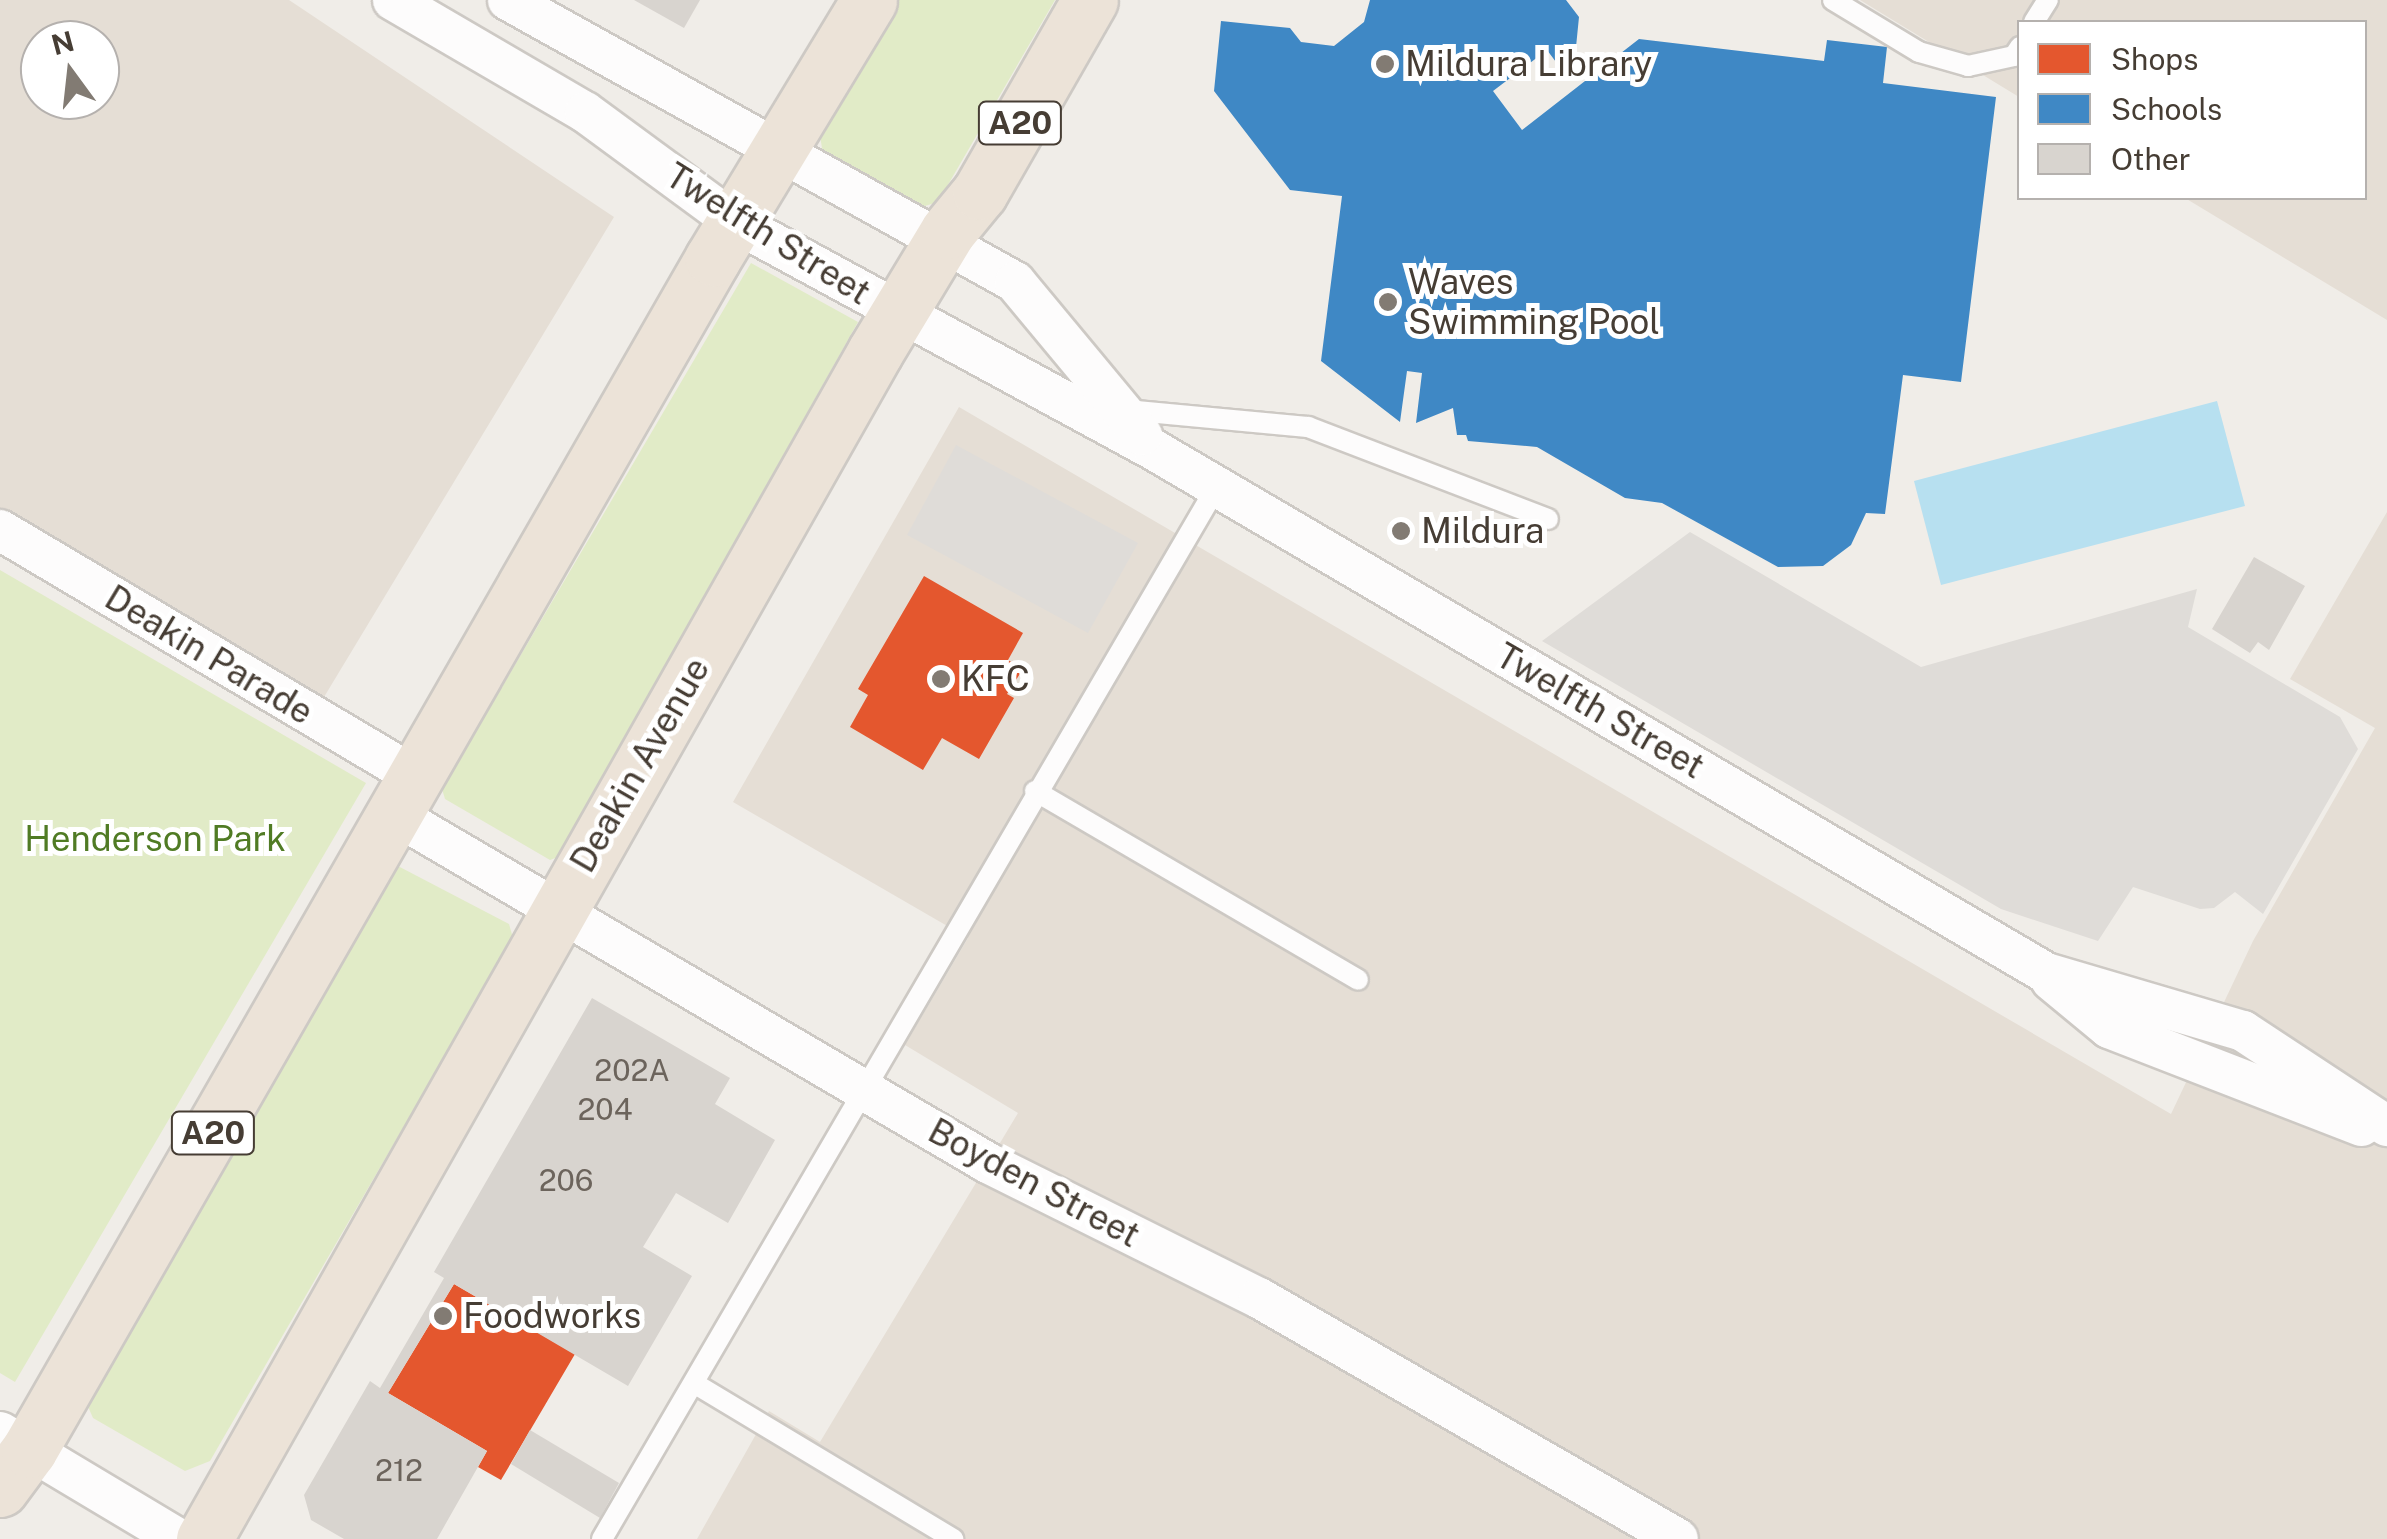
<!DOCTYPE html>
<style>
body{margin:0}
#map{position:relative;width:2387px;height:1539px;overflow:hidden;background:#f0ede8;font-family:"Public Sans",sans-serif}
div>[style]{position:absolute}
.residential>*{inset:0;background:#e5ded5}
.green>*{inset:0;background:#e1ebc7}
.parking>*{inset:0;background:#dfdcd8}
.water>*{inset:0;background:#b7e0f0}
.shops>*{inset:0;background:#e4572e}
.schools>*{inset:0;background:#3f88c5}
.building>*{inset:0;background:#d8d4cf}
.roads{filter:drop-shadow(2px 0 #cdc9c4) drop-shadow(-2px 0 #cdc9c4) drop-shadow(0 2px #cdc9c4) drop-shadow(0 -2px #cdc9c4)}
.lane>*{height:20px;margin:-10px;padding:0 10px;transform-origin:10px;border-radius:10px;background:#fdfcfc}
.street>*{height:40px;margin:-20px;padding:0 20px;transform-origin:20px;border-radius:20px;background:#fdfcfc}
.highway>*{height:55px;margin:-27.5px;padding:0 27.5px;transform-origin:27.5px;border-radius:27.5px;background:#ece3d8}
.dots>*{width:28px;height:28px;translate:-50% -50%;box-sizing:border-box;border:5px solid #fff;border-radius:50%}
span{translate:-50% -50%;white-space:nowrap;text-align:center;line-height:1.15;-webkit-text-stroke:10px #fff;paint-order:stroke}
.number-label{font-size:30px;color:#6c645c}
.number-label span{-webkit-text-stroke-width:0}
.shield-label span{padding:2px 8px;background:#fff;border:2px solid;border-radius:8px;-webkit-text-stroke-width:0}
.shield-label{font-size:32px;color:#463d34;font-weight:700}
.poi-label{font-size:35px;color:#463d34}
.left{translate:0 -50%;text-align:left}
.street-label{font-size:35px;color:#463d34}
.park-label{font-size:35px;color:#507b24}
.legend{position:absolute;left:2017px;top:20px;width:350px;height:180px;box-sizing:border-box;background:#fff;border:2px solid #b5b1ae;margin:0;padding:12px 18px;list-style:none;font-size:30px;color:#463d34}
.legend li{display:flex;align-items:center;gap:20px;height:50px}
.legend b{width:50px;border:2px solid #b5b1ae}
.north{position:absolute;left:20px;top:20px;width:100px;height:100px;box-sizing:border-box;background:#fff;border:2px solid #b5b1ae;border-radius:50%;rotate:345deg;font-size:28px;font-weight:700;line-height:40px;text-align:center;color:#463d34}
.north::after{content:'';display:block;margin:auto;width:35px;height:45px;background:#827b73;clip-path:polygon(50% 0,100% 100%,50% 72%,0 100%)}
</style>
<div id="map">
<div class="residential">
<div style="clip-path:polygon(evenodd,0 0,289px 0,614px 217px,318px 707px,0 525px,0 0,40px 40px,100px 40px,100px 100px,40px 100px,40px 40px)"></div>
<div style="clip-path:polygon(1860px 0,2387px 0,2387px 320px,2185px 198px,2364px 198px,2364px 22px,2020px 22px,2019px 97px)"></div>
<div style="clip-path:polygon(959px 407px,2171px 1114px,2253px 941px,2375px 728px,2290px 679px,2387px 512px,2387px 1539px,697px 1539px,769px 1411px,820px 1442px,1018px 1113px,905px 1045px,968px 938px,733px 802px)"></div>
</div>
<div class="green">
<div style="clip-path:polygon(899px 0,1055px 0,938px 202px,915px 209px,823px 154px,820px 136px)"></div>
<div style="clip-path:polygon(751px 263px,858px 322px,558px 857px,550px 860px,445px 799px,442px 789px)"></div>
<div style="clip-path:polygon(0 570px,366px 783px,15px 1382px,0 1373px)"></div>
<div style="clip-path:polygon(396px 865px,509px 924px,513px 938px,210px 1461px,185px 1471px,93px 1418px,86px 1402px)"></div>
</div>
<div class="parking">
<div style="clip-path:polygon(956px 445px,1138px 543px,1088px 633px,907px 535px)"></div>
<div style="clip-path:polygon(1690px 532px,1921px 667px,2197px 589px,2188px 627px,2340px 717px,2358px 749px,2263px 914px,2235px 892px,2214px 908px,2200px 909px,2133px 887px,2098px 941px,2001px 909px,1542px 641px)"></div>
</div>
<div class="water">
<div style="clip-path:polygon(2217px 401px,2245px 506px,1941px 585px,1914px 481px)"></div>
</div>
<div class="shops">
<div style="clip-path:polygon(924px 576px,1023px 633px,1008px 660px,1023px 669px,1007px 694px,1014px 698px,979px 759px,942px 738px,923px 770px,850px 727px,868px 695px,858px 689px)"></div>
<div style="clip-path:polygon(454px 1284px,575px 1354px,501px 1480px,478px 1467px,487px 1451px,388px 1393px)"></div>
</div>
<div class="schools">
<div style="clip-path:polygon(1370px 0,1566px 0,1579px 17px,1576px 47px,1556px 62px,1547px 50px,1493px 91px,1522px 130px,1639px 39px,1824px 61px,1827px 40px,1887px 47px,1883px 83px,1996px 97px,1961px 382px,1903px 375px,1885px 514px,1866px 513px,1851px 545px,1823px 566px,1778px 567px,1662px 503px,1625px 498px,1537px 447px,1468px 441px,1466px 435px,1457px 435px,1453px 408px,1416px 423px,1422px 373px,1407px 371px,1400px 422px,1321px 361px,1342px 196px,1290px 190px,1214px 91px,1221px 21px,1290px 28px,1301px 42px,1334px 46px,1364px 22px)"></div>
</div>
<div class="building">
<div style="clip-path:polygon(634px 0,700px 0,684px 28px)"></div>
<div style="clip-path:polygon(2254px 557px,2305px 586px,2269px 650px,2258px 642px,2250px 653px,2212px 629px)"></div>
<div style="clip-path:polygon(592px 998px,730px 1078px,715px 1104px,775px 1140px,728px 1223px,676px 1193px,643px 1247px,692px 1276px,628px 1386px,454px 1284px,388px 1393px,487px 1451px,437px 1539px,344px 1539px,311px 1520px,304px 1495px,370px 1381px,380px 1388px,444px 1278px,434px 1272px)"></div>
<div style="clip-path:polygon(530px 1430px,619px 1483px,600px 1518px,511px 1464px)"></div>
</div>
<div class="roads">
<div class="lane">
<div style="left:1833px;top:0;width:100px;rotate:31.2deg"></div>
<div style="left:1919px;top:52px;width:51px;rotate:15.9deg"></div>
<div style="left:1968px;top:66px;width:47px;rotate:-12.3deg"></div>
<div style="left:2014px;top:56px;width:11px;rotate:-56deg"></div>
<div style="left:2034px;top:22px;width:26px;rotate:-58deg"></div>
<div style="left:1125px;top:410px;width:184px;rotate:5.3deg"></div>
<div style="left:1308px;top:427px;width:257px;rotate:21deg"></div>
<div style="left:1035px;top:791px;width:374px;rotate:30.3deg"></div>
<div style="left:697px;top:1385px;width:299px;rotate:31deg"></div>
<div style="left:602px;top:1539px;width:1217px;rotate:-59.71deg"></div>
</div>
<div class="street">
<div style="left:393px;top:0;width:222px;rotate:30.3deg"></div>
<div style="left:585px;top:112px;width:187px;rotate:36.3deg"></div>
<div style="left:736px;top:223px;width:476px;rotate:28.5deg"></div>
<div style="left:1154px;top:450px;width:1034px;rotate:30.38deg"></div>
<div style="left:2046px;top:973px;width:205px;rotate:16.4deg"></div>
<div style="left:2243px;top:1031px;width:173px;rotate:33.4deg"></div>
<div style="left:508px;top:0;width:580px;rotate:29.08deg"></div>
<div style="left:1015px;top:282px;width:199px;rotate:50.3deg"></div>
<div style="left:0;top:530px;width:488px;rotate:30.7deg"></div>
<div style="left:397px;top:816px;width:685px;rotate:30.42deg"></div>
<div style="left:988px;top:1163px;width:303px;rotate:26.5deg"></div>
<div style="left:1259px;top:1298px;width:483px;rotate:29.9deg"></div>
<div style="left:2051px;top:980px;width:75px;rotate:39.6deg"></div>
<div style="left:2109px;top:1028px;width:271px;rotate:21.2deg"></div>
<div style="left:0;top:1432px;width:209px;rotate:30.9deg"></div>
</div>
<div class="highway">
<div style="left:0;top:1489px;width:49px;rotate:-53.4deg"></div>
<div style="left:29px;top:1450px;width:1374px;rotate:-60.15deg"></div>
<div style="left:713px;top:258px;width:301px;rotate:-58.8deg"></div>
<div style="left:204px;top:1539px;width:1364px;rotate:-60.52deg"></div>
<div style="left:875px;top:352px;width:141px;rotate:-58.9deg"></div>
<div style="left:948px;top:231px;width:50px;rotate:-50.6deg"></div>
<div style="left:980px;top:192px;width:221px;rotate:-60.2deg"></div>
</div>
</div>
<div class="dots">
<div style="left:1385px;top:64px;background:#827b73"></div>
<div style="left:1388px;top:302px;background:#827b73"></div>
<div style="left:1401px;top:531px;background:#827b73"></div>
<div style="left:941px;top:679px;background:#827b73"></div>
<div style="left:443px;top:1316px;background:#827b73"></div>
</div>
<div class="number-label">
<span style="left:632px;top:1070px">202A</span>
<span style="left:605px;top:1109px">204</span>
<span style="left:566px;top:1180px">206</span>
<span style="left:399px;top:1470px">212</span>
</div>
<div class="shield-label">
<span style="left:1020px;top:123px">A20</span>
<span style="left:213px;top:1133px">A20</span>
</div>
<div class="poi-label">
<span class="left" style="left:1405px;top:64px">Mildura Library</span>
<span class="left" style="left:1408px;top:302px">Waves<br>Swimming Pool</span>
<span class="left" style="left:1421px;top:531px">Mildura</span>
<span class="left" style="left:961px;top:679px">KFC</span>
<span class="left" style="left:463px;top:1316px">Foodworks</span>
</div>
<div class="street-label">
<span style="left:768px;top:234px;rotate:32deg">Twelfth Street</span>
<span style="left:209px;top:655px;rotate:31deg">Deakin Parade</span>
<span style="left:1600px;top:711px;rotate:30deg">Twelfth Street</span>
<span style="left:640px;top:765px;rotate:-60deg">Deakin Avenue</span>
<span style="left:1034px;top:1183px;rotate:28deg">Boyden Street</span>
</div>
<div class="park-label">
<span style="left:155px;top:839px">Henderson Park</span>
</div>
<ul class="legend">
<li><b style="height:28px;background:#e4572e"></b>Shops</li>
<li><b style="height:28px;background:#3f88c5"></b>Schools</li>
<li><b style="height:28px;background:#d8d4cf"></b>Other</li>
</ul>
<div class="north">N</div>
</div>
